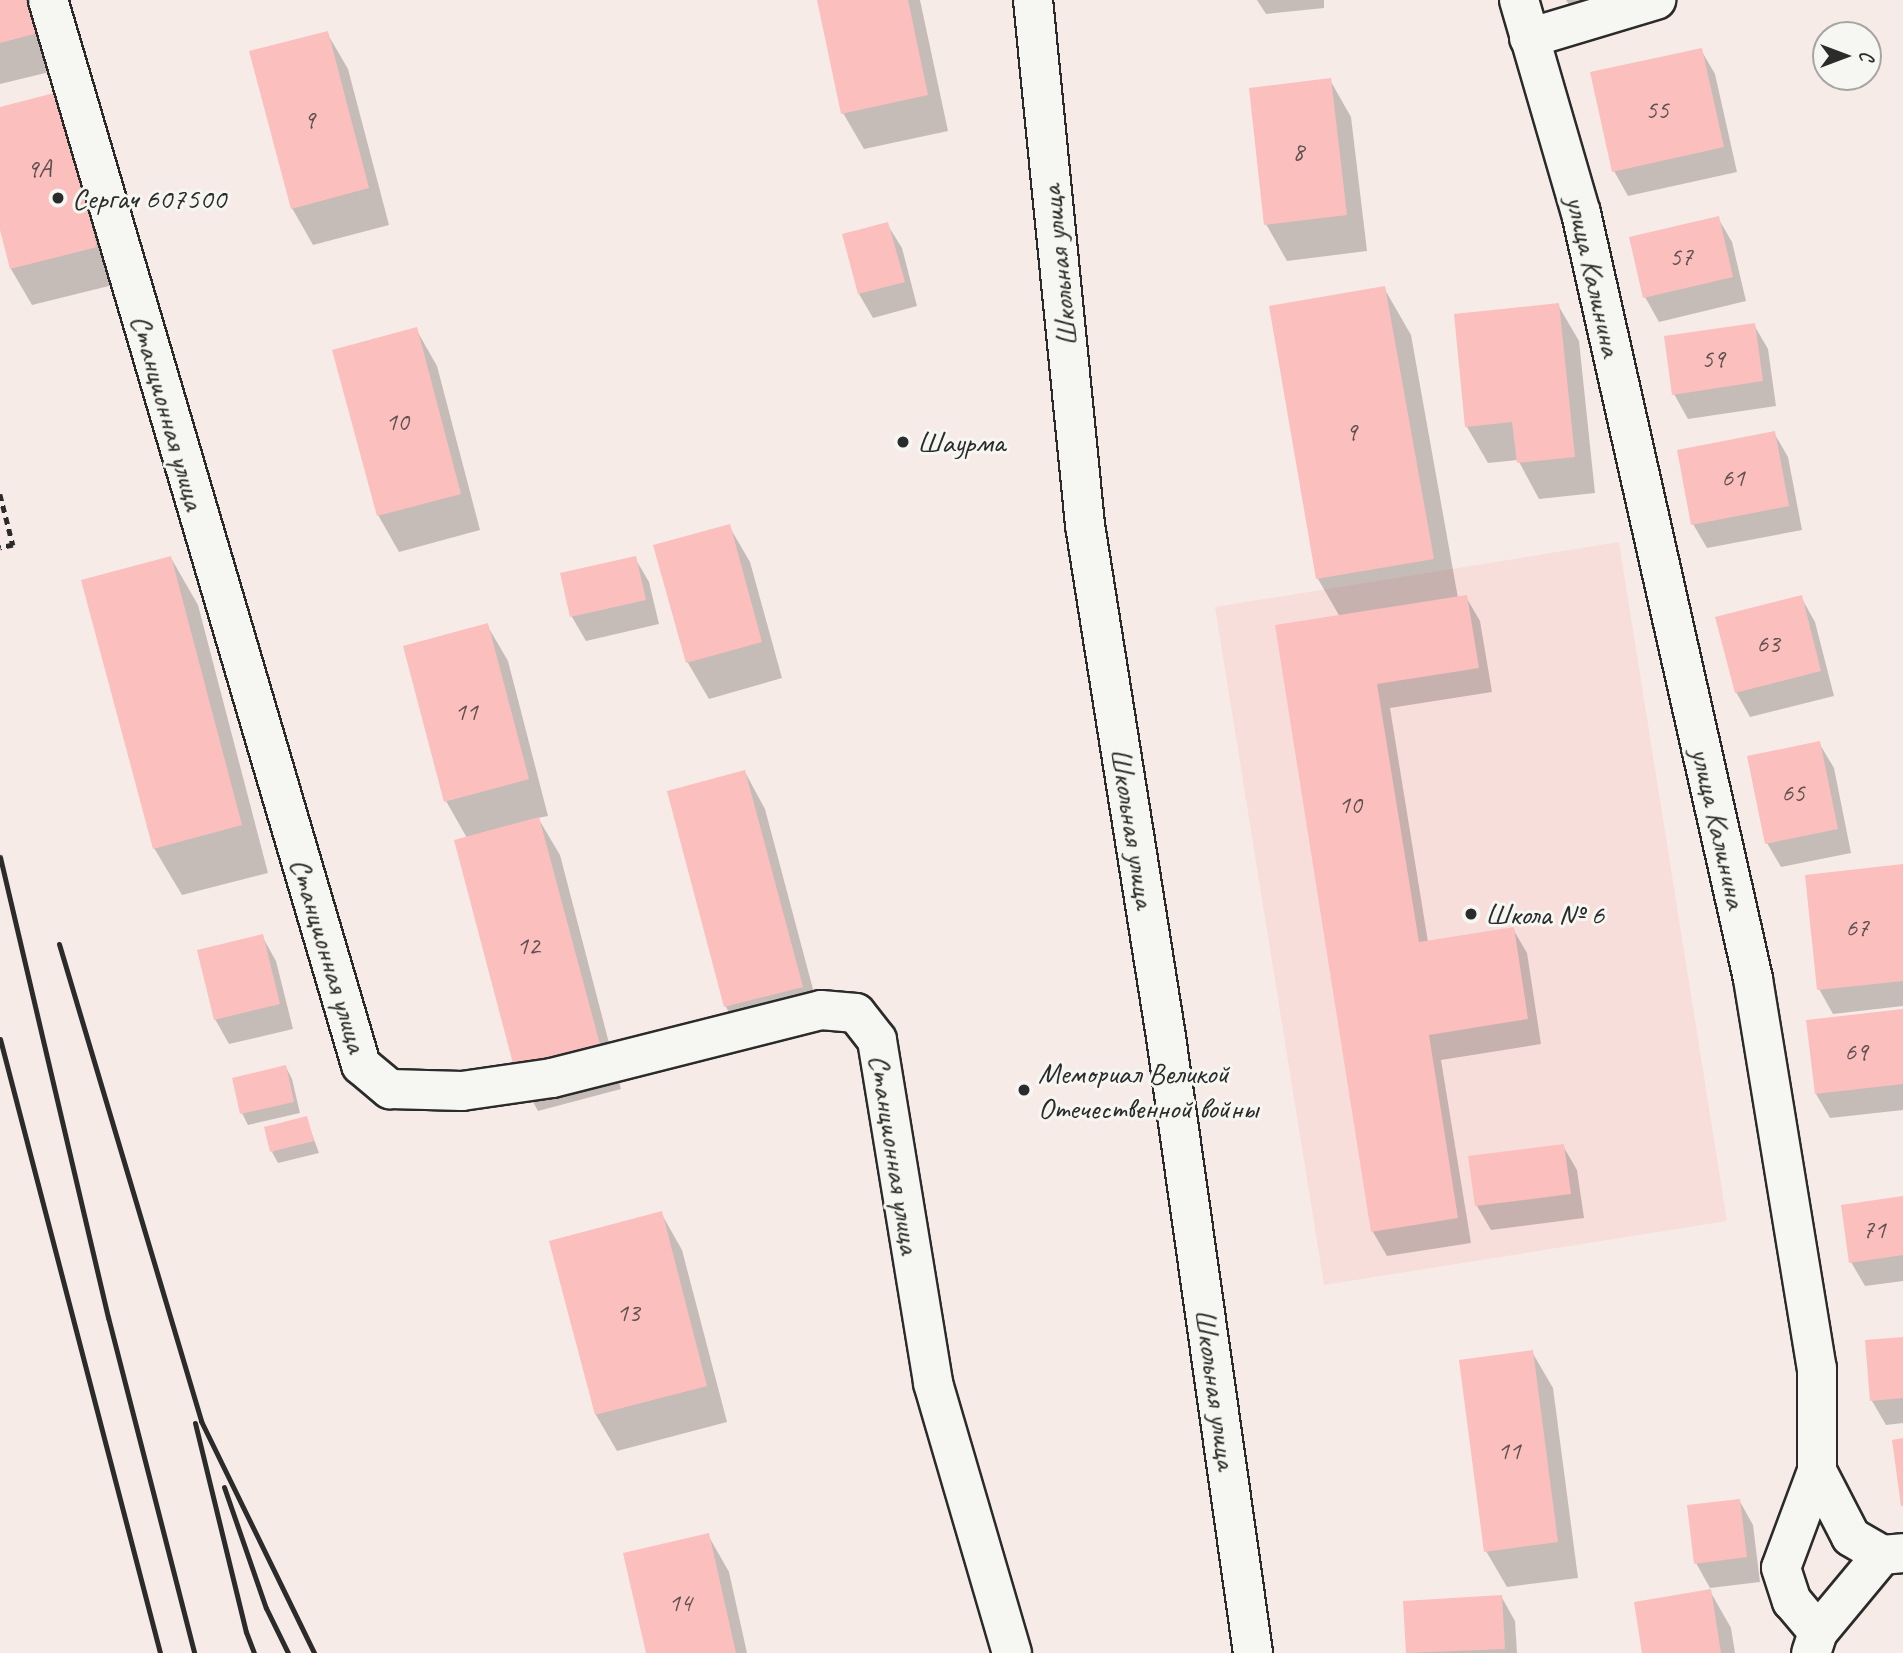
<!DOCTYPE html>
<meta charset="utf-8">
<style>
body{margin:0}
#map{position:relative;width:1903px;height:1653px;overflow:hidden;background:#f7ebe7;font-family:Caveat,sans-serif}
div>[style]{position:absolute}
.built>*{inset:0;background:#f8deda}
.shadow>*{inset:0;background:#0003}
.building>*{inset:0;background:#fbbfbd}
.path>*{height:4.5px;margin-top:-2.25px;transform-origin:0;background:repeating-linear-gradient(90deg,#2b2b2b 0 7px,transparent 0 12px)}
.roads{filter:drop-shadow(2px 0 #2b2b2b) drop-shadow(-2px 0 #2b2b2b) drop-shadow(0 2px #2b2b2b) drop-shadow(0 -2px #2b2b2b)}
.minor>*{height:38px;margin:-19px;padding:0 19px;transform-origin:19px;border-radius:19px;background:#f6f6f2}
.major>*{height:38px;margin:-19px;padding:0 19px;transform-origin:19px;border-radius:19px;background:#f6f6f2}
.rail>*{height:5px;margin:-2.5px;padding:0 2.5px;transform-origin:2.5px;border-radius:2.5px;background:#2b2b2b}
.dots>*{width:19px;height:19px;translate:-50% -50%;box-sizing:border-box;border:4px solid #f6f6f2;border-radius:50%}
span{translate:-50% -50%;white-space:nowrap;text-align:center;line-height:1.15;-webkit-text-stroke:6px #f6f6f2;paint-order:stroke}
.number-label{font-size:26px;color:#5f5050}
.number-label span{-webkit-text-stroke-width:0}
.poi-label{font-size:30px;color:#2b2b2b}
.left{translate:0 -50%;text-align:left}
.street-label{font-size:30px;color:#2b2b2b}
.north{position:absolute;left:1812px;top:21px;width:70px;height:70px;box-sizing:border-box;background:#f6f6f2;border:2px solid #a5a5a2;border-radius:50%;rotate:90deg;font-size:19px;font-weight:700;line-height:28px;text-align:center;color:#2b2b2b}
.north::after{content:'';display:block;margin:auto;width:24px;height:32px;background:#2b2b2b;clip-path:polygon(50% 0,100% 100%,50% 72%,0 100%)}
</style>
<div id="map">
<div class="built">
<div style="clip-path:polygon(1619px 542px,1727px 1221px,1324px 1285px,1215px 607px)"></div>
</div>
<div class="shadow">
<div style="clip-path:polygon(0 0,41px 0,58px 70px,0 84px)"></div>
<div style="clip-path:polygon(818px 0,920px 0,948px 131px,864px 149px,843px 113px)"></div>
<div style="clip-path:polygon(1257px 0,1324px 0,1324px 8px,1266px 14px)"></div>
<div style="clip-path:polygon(1566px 0,1635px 0,1573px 11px)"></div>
<div style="clip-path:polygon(327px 33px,348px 69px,389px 225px,313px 245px,292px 208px)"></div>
<div style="clip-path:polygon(1701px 50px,1715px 74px,1737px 172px,1628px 196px,1614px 171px)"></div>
<div style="clip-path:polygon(1330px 80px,1351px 117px,1367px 251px,1287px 261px,1266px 224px)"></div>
<div style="clip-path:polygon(58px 94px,117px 284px,32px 305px,11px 269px,0 223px,0 109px)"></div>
<div style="clip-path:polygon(1718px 218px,1732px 242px,1746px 301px,1659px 322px,1645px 297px)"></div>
<div style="clip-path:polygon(887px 224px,902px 248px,917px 306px,873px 318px,859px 294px)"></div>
<div style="clip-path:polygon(1384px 288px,1411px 335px,1458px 598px,1466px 597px,1480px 621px,1492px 692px,1390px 708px,1428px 942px,1513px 929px,1527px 953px,1541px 1044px,1441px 1060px,1471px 1243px,1387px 1256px,1373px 1232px,1340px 617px,1318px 579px)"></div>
<div style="clip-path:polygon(1558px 305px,1579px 341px,1595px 493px,1539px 499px,1518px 460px,1488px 463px,1467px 427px)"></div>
<div style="clip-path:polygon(1754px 325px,1768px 349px,1776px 406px,1688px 419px,1674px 394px)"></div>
<div style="clip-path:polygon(416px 329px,437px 366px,480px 530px,399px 552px,378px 515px)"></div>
<div style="clip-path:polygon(1774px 433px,1788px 457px,1802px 530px,1707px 548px,1693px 524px)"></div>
<div style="clip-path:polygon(729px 526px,750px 562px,782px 678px,709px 699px,688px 663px)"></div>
<div style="clip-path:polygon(171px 558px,198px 605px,268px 873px,182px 895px,154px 848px)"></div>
<div style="clip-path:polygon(635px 558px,649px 582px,659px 624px,586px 641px,572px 617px,562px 574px)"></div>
<div style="clip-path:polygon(1801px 597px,1815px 622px,1834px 696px,1750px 717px,1736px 692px)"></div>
<div style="clip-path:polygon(487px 625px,508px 661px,548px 816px,538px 818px,560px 855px,621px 1089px,538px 1111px,518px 1075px,467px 838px,446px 801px)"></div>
<div style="clip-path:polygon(1819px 743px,1834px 768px,1851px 853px,1781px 867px,1767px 843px)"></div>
<div style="clip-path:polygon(745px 772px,765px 809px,822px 1023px,746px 1043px,726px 1007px,669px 793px)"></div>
<div style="clip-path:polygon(1903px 867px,1903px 1006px,1833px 1014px,1819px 989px)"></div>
<div style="clip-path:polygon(262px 936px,276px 961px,293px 1029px,229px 1044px,215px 1019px)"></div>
<div style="clip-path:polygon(1903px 1010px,1903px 1110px,1830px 1118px,1816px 1094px)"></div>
<div style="clip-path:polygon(286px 1067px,292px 1079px,300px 1113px,248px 1125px,242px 1113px)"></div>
<div style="clip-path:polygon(306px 1118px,319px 1153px,278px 1163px,272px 1152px)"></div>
<div style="clip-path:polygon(1563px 1146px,1577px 1170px,1584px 1218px,1491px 1230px,1477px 1206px)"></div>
<div style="clip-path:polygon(1903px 1198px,1903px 1281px,1865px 1286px,1851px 1262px)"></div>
<div style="clip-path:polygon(661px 1213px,682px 1250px,727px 1422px,617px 1451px,596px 1415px,552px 1242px)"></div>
<div style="clip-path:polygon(1903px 1338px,1903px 1423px,1886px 1425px,1872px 1401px)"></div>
<div style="clip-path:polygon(1532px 1352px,1553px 1388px,1578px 1578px,1507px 1587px,1486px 1551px)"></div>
<div style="clip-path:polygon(1739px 1500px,1753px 1525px,1760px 1582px,1710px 1588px,1696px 1563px)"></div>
<div style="clip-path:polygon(708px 1535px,729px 1572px,747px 1653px,648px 1653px)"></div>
<div style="clip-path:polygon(1710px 1591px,1731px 1628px,1735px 1653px,1644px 1653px)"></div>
<div style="clip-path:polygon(1501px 1596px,1515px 1621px,1517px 1653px,1407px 1653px,1405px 1602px)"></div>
</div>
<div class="building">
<div style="clip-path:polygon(0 0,30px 0,38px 33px,0 43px)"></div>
<div style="clip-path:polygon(817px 0,908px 0,928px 95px,841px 114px)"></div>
<div style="clip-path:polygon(328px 31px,369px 188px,291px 209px,249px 51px)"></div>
<div style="clip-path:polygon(1702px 48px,1724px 147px,1612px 172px,1590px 72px)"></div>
<div style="clip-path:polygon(1331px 78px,1347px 215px,1264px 225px,1249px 88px)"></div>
<div style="clip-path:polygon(58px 92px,97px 247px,10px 269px,0 230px,0 107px)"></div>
<div style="clip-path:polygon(1719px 216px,1733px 277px,1643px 298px,1629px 237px)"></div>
<div style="clip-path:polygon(888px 222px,905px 282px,858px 294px,842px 234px)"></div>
<div style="clip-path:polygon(1385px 286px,1434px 559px,1316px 579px,1269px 306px)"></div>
<div style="clip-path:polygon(1559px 303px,1575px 457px,1517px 463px,1512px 422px,1465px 427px,1454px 314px)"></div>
<div style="clip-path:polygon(1755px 323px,1763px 381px,1672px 395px,1664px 336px)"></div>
<div style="clip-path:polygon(417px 327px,461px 494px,377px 516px,332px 350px)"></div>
<div style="clip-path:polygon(1775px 431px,1789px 506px,1691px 525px,1677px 450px)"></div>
<div style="clip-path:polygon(730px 524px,762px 642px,686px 663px,653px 545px)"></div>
<div style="clip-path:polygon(171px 556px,242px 825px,153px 849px,81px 580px)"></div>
<div style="clip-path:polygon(636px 556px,646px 600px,570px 617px,560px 573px)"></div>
<div style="clip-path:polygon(1467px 595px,1479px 668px,1377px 684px,1419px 942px,1514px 927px,1528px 1019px,1429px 1035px,1458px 1218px,1371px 1232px,1275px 625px)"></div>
<div style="clip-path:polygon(1802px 595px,1821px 671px,1735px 693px,1715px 617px)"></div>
<div style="clip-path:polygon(488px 623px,529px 779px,444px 802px,403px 646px)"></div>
<div style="clip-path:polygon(1820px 741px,1838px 829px,1765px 844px,1747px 756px)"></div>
<div style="clip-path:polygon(745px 770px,803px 987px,724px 1007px,667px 791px)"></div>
<div style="clip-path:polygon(539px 817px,602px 1052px,516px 1075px,454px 840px)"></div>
<div style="clip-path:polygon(1903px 864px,1903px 981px,1817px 990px,1805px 875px)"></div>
<div style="clip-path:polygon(263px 934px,280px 1004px,214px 1020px,197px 950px)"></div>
<div style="clip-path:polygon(1903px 1009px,1903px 1084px,1815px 1094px,1806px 1020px)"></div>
<div style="clip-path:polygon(286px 1065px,294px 1102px,240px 1114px,232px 1078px)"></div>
<div style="clip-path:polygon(307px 1116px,314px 1141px,270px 1152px,264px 1127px)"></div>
<div style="clip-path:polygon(1564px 1144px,1571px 1194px,1475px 1206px,1468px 1156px)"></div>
<div style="clip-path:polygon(1903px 1196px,1903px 1255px,1849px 1263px,1841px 1205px)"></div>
<div style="clip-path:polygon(662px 1211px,707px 1386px,595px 1415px,549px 1241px)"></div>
<div style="clip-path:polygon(1903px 1337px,1903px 1398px,1870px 1401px,1865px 1340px)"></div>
<div style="clip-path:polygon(1533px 1350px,1558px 1542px,1484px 1552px,1459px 1360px)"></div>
<div style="clip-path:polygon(1903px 1438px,1903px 1506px,1901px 1506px,1892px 1440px)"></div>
<div style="clip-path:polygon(1740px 1499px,1747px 1557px,1694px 1564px,1687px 1505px)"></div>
<div style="clip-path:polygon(709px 1533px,736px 1653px,646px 1653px,623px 1553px)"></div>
<div style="clip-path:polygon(1711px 1589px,1721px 1653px,1642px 1653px,1634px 1602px)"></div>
<div style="clip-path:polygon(1502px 1595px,1505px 1649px,1406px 1653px,1403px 1601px)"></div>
</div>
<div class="path">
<div style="left:0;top:494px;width:53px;rotate:75.7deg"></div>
<div style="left:13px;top:545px;width:13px;rotate:167deg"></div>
</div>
<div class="roads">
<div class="minor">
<div style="left:48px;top:0;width:1110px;rotate:73.62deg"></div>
<div style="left:361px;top:1065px;width:38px;rotate:40deg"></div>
<div style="left:390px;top:1089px;width:72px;rotate:1.6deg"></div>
<div style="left:462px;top:1091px;width:91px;rotate:-8.2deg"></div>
<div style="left:552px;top:1078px;width:277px;rotate:-14.2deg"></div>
<div style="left:821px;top:1010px;width:35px;rotate:5deg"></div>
<div style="left:856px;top:1013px;width:34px;rotate:52deg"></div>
<div style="left:877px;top:1040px;width:348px;rotate:80.7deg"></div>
<div style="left:933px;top:1383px;width:281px;rotate:73.7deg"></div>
<div style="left:1519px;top:0;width:222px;rotate:73.8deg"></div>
<div style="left:1581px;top:213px;width:785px;rotate:77.34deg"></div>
<div style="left:1753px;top:979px;width:394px;rotate:80.7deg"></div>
<div style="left:1817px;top:1368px;width:103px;rotate:90deg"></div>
<div style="left:1817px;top:1471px;width:103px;rotate:110.4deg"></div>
<div style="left:1781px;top:1568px;width:35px;rotate:72deg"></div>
<div style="left:1792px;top:1601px;width:40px;rotate:50deg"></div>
<div style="left:1818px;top:1632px;width:22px;rotate:108deg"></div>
<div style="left:1529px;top:38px;width:133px;rotate:-16.7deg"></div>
<div style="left:1817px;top:1471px;width:74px;rotate:62.7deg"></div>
<div style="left:1851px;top:1537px;width:36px;rotate:30deg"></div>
<div style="left:1882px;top:1555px;width:21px;rotate:-5deg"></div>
<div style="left:1818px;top:1632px;width:100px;rotate:-50.3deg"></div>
</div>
<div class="major">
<div style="left:1033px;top:0;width:528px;rotate:84.34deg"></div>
<div style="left:1085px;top:525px;width:518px;rotate:81.01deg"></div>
<div style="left:1166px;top:1037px;width:622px;rotate:81.96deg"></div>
</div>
</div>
<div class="rail">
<div style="left:0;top:857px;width:473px;rotate:76.8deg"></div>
<div style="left:108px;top:1317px;width:347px;rotate:75.6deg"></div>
<div style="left:59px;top:944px;width:498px;rotate:73.4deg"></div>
<div style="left:201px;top:1421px;width:258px;rotate:64deg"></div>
<div style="left:0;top:1039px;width:635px;rotate:75.39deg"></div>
<div style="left:195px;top:1423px;width:215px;rotate:76.3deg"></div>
<div style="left:246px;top:1632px;width:22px;rotate:69deg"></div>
<div style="left:224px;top:1487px;width:128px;rotate:70.9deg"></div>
<div style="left:266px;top:1608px;width:50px;rotate:63.9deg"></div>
</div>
<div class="dots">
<div style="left:58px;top:198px;background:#2b2b2b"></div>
<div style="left:903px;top:442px;background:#2b2b2b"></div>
<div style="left:1471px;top:914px;background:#2b2b2b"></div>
<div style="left:1024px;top:1090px;background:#2b2b2b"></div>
</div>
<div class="number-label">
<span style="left:1657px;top:110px">55</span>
<span style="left:309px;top:120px">9</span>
<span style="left:1298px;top:152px">8</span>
<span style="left:39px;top:169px">9А</span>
<span style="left:1681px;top:257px">57</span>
<span style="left:1713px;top:359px">59</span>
<span style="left:397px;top:422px">10</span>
<span style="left:1351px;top:432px">9</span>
<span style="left:1733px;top:478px">61</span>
<span style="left:1768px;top:644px">63</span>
<span style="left:466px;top:712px">11</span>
<span style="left:1793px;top:793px">65</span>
<span style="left:1350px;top:805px">10</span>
<span style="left:1857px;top:928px">67</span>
<span style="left:528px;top:946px">12</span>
<span style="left:1856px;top:1052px">69</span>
<span style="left:1874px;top:1230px">71</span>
<span style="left:628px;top:1313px">13</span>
<span style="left:1509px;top:1451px">11</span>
<span style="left:680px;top:1603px">14</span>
</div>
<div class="poi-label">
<span class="left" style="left:72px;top:198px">Сергач 607500</span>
<span class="left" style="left:917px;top:442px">Шаурма</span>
<span class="left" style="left:1485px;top:914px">Школа № 6</span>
<span class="left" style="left:1038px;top:1090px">Мемориал Великой<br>Отечественной войны</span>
</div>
<div class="street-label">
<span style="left:1059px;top:266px;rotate:-96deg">Школьная улица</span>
<span style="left:1594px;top:276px;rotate:77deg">улица Калинина</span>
<span style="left:168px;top:412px;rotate:74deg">Станционная улица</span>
<span style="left:1133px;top:828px;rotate:81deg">Школьная улица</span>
<span style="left:1719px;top:828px;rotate:77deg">улица Калинина</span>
<span style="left:329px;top:955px;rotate:73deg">Станционная улица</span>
<span style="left:895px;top:1154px;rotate:81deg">Станционная улица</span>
<span style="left:1216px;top:1389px;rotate:82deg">Школьная улица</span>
</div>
<div class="north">С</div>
</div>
